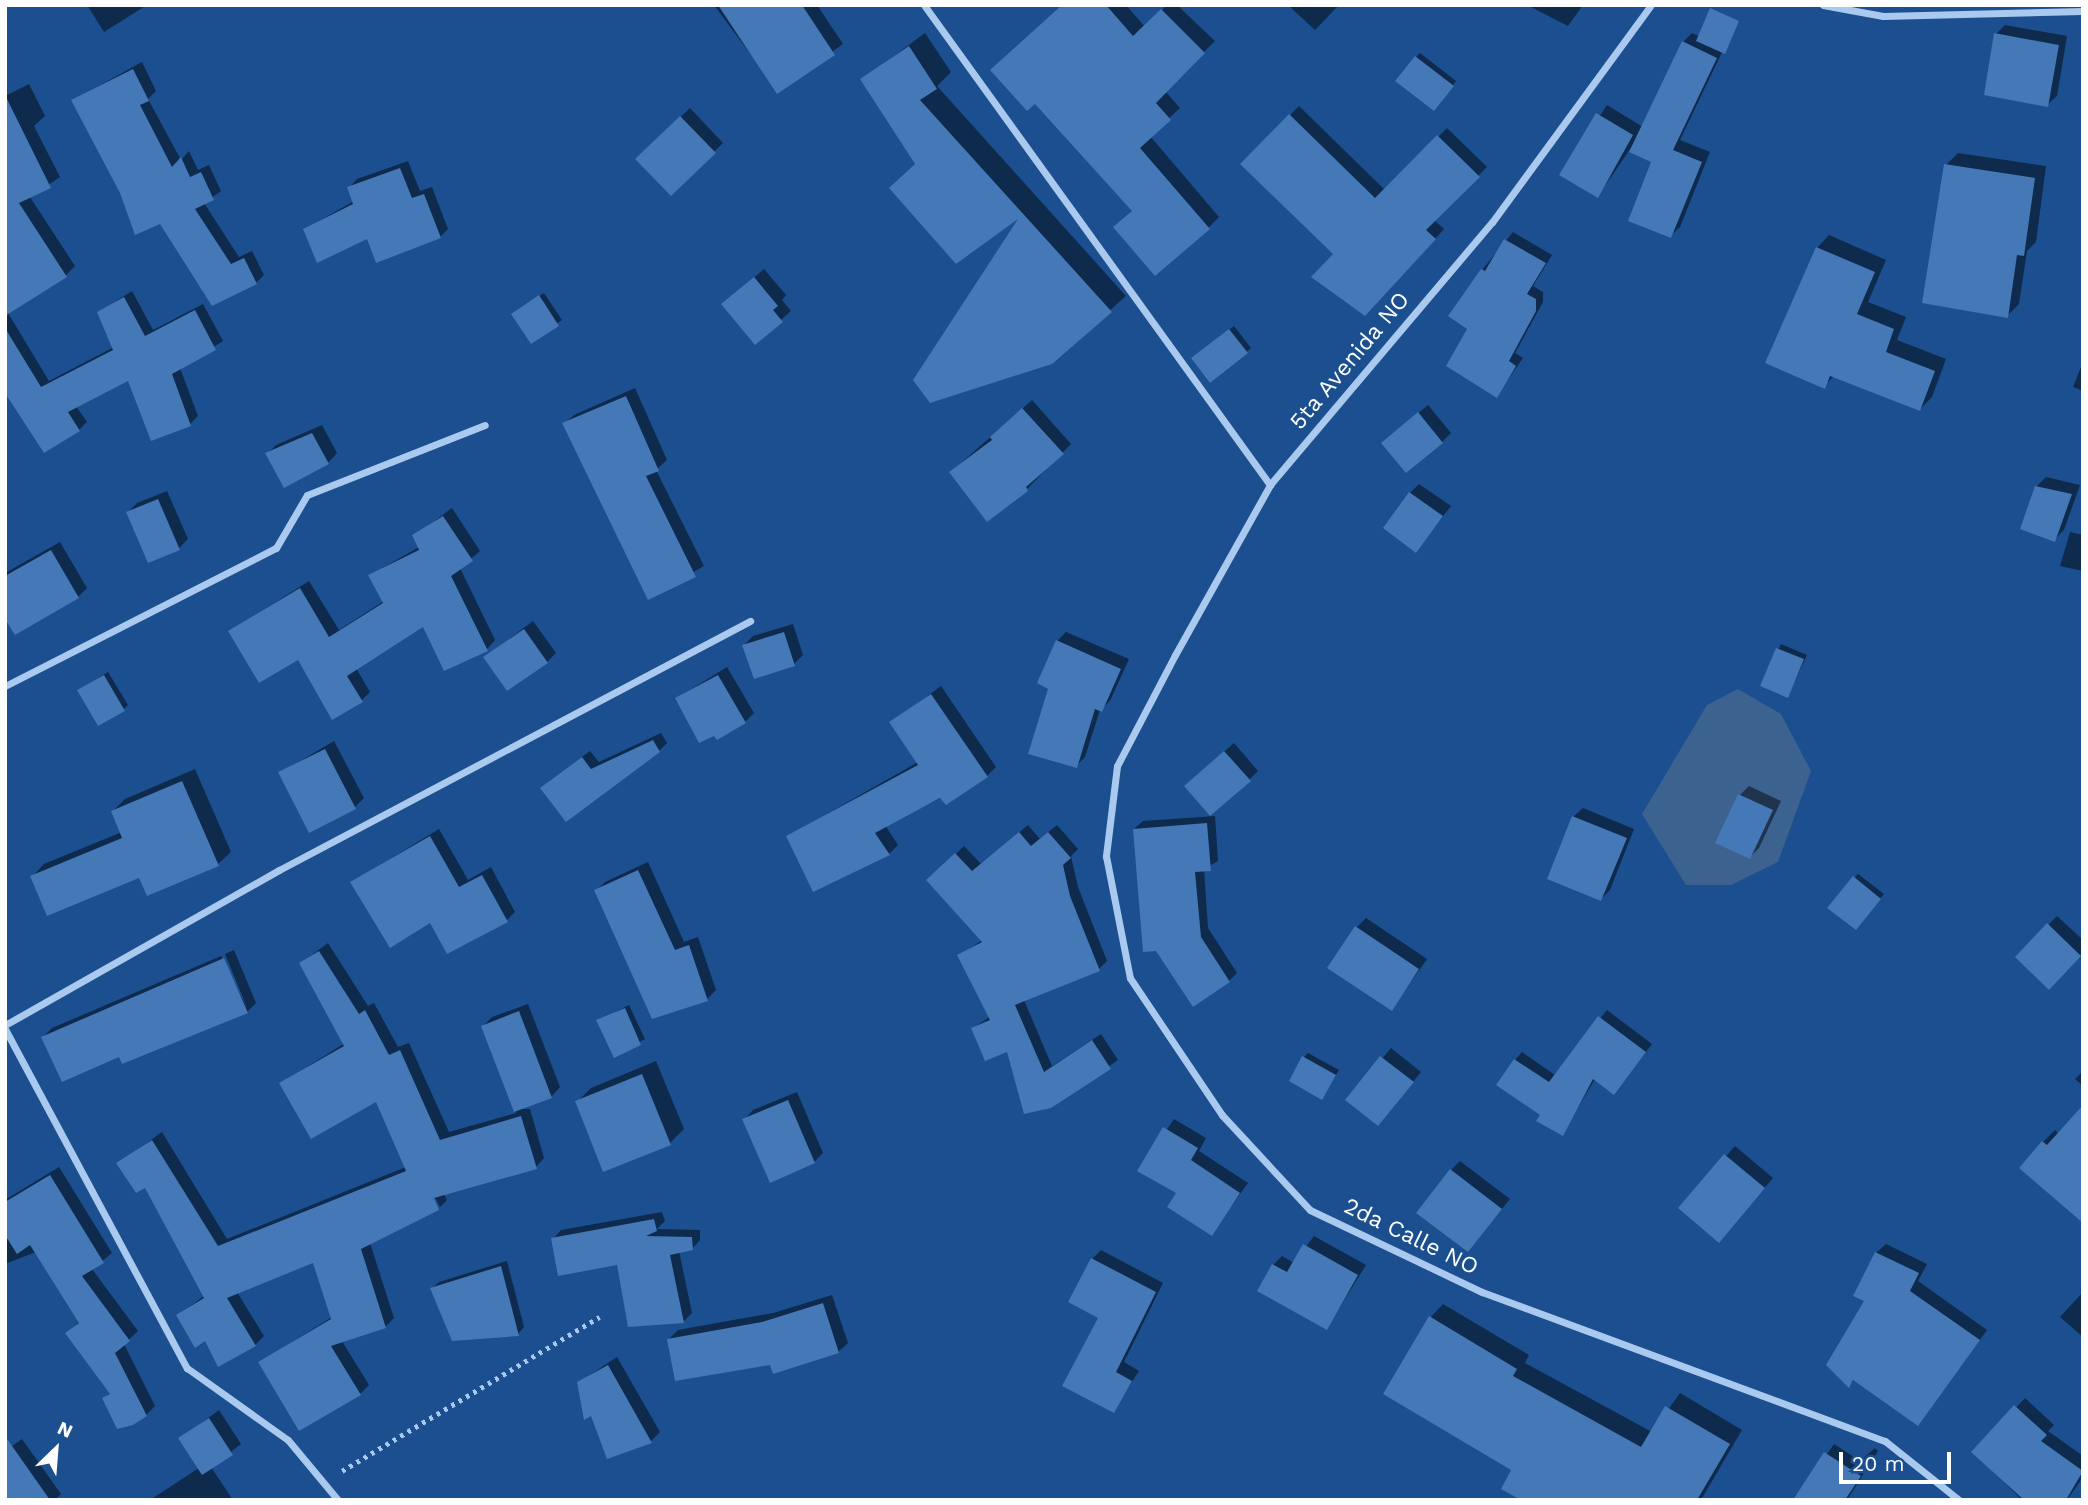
<!DOCTYPE html>
<style>
body{margin:0}
#map{position:relative;width:2088px;height:1505px;overflow:hidden;background:#1b4f8f;font-family:"Work Sans",sans-serif}
div>[style]{position:absolute}
.water>*{inset:0;background:#3c6290}
.shadow>*{inset:0;background:#0007}
.building>*{inset:0;background:#4478b7}
.path>*{height:4.5px;margin-top:-2.25px;transform-origin:0;background:repeating-linear-gradient(90deg,#a9c9ee 0 3.5px,transparent 0 8.5px)}
.street>*{height:7px;margin:-3.5px;padding:0 3.5px;transform-origin:3.5px;border-radius:3.5px;background:#a9c9ee}
span{translate:-50% -50%;white-space:nowrap;text-align:center;line-height:1.15;-webkit-text-stroke:6px #1b4f8f;paint-order:stroke}
.street-label{font-size:23px;color:#fff}
.frame{position:absolute;inset:0;border:7px solid #fff;pointer-events:none}
.north{position:absolute;left:21px;top:1414px;width:70px;height:70px;-webkit-text-stroke:5px #1b4f8f;paint-order:stroke;rotate:25deg;font-size:19px;font-weight:700;line-height:28px;text-align:center;color:#fff}
.north::after{content:'';display:block;margin:auto;width:24px;height:32px;background:#fff;clip-path:polygon(50% 0,100% 100%,50% 72%,0 100%)}
.scale{position:absolute;left:1839px;top:1452px;width:112px;height:32px;box-sizing:border-box;border:4px solid #fff;border-top:0;padding-left:9px;font-size:21px;line-height:24px;white-space:nowrap;color:#fff;-webkit-text-stroke:5px #1b4f8f;paint-order:stroke}
</style>
<div id="map">
<div class="water">
<div style="clip-path:polygon(1738px 689px,1781px 714px,1811px 771px,1778px 862px,1731px 885px,1686px 885px,1642px 814px,1707px 705px)"></div>
</div>
<div class="shadow">
<div style="clip-path:polygon(87px 5px,147px 5px,104px 32px)"></div>
<div style="clip-path:polygon(714px 5px,817px 5px,843px 44px,778px 91px)"></div>
<div style="clip-path:polygon(1063px 5px,1126px 5px,1145px 27px,1167px 5px,1177px 5px,1215px 41px,1165px 91px,1180px 108px,1150px 136px,1219px 217px,1208px 228px,1133px 210px)"></div>
<div style="clip-path:polygon(1288px 5px,1339px 5px,1315px 30px)"></div>
<div style="clip-path:polygon(1527px 5px,1583px 5px,1568px 26px)"></div>
<div style="clip-path:polygon(2005px 25px,2067px 36px,2057px 96px,2047px 105px,1996px 34px)"></div>
<div style="clip-path:polygon(925px 33px,951px 72px,937px 86px,1126px 296px,1051px 363px,915px 380px,1024px 213px,956px 262px,917px 163px,863px 79px)"></div>
<div style="clip-path:polygon(1692px 33px,1724px 48px,1680px 140px,1710px 152px,1680px 227px,1670px 236px,1653px 161px,1635px 142px,1598px 196px,1561px 174px,1607px 105px,1643px 127px,1683px 42px)"></div>
<div style="clip-path:polygon(1420px 53px,1456px 81px,1438px 105px,1416px 57px)"></div>
<div style="clip-path:polygon(142px 62px,156px 91px,148px 99px,181px 160px,189px 151px,198px 170px,209px 165px,221px 191px,204px 203px,239px 257px,252px 251px,264px 275px,256px 283px,122px 192px,73px 100px)"></div>
<div style="clip-path:polygon(29px 84px,45px 116px,34px 126px,60px 177px,30px 197px,75px 266px,66px 275px,5px 250px,5px 96px)"></div>
<div style="clip-path:polygon(1299px 106px,1385px 190px,1447px 128px,1487px 167px,1434px 220px,1444px 229px,1374px 305px,1335px 254px,1242px 164px)"></div>
<div style="clip-path:polygon(690px 108px,723px 143px,671px 193px,637px 159px)"></div>
<div style="clip-path:polygon(1958px 153px,2046px 166px,2036px 242px,2027px 251px,2019px 304px,2007px 316px,1946px 165px)"></div>
<div style="clip-path:polygon(408px 161px,420px 191px,432px 187px,448px 229px,440px 237px,368px 237px,305px 229px,354px 201px,349px 188px,357px 179px)"></div>
<div style="clip-path:polygon(1513px 232px,1552px 255px,1533px 286px,1543px 292px,1543px 302px,1515px 353px,1523px 358px,1497px 395px,1470px 329px,1482px 270px)"></div>
<div style="clip-path:polygon(1829px 235px,1886px 260px,1868px 302px,1906px 317px,1897px 340px,1946px 359px,1932px 397px,1920px 409px,1834px 376px,1824px 386px,1817px 248px)"></div>
<div style="clip-path:polygon(764px 269px,786px 295px,782px 300px,791px 311px,755px 343px,723px 304px)"></div>
<div style="clip-path:polygon(132px 291px,153px 330px,203px 304px,223px 341px,180px 368px,198px 416px,190px 424px,129px 379px,76px 406px,87px 422px,79px 430px,5px 390px,5px 308px,49px 381px,114px 347px,99px 312px)"></div>
<div style="clip-path:polygon(544px 293px,562px 320px,531px 341px,517px 310px)"></div>
<div style="clip-path:polygon(1234px 326px,1251px 348px,1211px 381px,1197px 354px)"></div>
<div style="clip-path:polygon(2083px 362px,2083px 391px,2073px 387px)"></div>
<div style="clip-path:polygon(635px 388px,667px 460px,656px 470px,704px 566px,648px 598px,564px 424px,574px 415px)"></div>
<div style="clip-path:polygon(1032px 400px,1071px 444px,1027px 489px,987px 519px,951px 472px)"></div>
<div style="clip-path:polygon(1428px 405px,1451px 433px,1442px 442px,1383px 443px)"></div>
<div style="clip-path:polygon(322px 425px,337px 453px,328px 463px,267px 454px,276px 445px)"></div>
<div style="clip-path:polygon(2046px 477px,2080px 485px,2064px 530px,2054px 540px,2036px 487px)"></div>
<div style="clip-path:polygon(1419px 484px,1451px 506px,1416px 551px,1410px 493px)"></div>
<div style="clip-path:polygon(167px 491px,188px 539px,179px 548px,128px 512px,137px 503px)"></div>
<div style="clip-path:polygon(452px 508px,480px 551px,460px 568px,495px 640px,487px 649px,424px 625px,356px 668px,370px 692px,361px 701px,298px 658px,230px 631px,309px 581px,339px 630px,384px 601px,370px 575px,419px 547px,414px 536px)"></div>
<div style="clip-path:polygon(2070px 532px,2083px 535px,2083px 571px,2060px 566px)"></div>
<div style="clip-path:polygon(60px 542px,87px 588px,78px 597px,5px 616px,5px 573px)"></div>
<div style="clip-path:polygon(533px 621px,556px 653px,547px 662px,485px 657px)"></div>
<div style="clip-path:polygon(793px 624px,803px 655px,794px 664px,744px 645px,753px 636px)"></div>
<div style="clip-path:polygon(1066px 632px,1129px 659px,1110px 701px,1100px 710px,1085px 757px,1076px 766px,1050px 688px,1057px 641px)"></div>
<div style="clip-path:polygon(1781px 644px,1807px 655px,1788px 696px,1762px 685px)"></div>
<div style="clip-path:polygon(727px 667px,754px 713px,745px 722px,677px 698px)"></div>
<div style="clip-path:polygon(108px 672px,128px 705px,124px 709px,79px 690px)"></div>
<div style="clip-path:polygon(941px 686px,996px 767px,987px 776px,885px 825px,898px 845px,889px 854px,788px 836px,918px 762px,891px 723px)"></div>
<div style="clip-path:polygon(661px 733px,667px 743px,659px 751px,550px 781px,590px 751px,599px 762px)"></div>
<div style="clip-path:polygon(334px 741px,364px 798px,355px 807px,280px 773px)"></div>
<div style="clip-path:polygon(1234px 743px,1258px 771px,1249px 780px,1195px 777px)"></div>
<div style="clip-path:polygon(195px 769px,231px 852px,218px 864px,140px 875px,32px 877px,44px 864px,122px 832px,113px 811px,125px 799px)"></div>
<div style="clip-path:polygon(1749px 786px,1781px 801px,1759px 848px,1750px 857px,1718px 842px,1740px 795px)"></div>
<div style="clip-path:polygon(1583px 808px,1634px 829px,1610px 890px,1601px 899px,1573px 817px)"></div>
<div style="clip-path:polygon(1215px 816px,1218px 861px,1204px 869px,1208px 928px,1237px 973px,1229px 981px,1157px 949px,1134px 829px,1143px 821px)"></div>
<div style="clip-path:polygon(1028px 825px,1040px 839px,1057px 825px,1078px 849px,1071px 856px,1078px 887px,1107px 961px,1099px 969px,1024px 1000px,1052px 1066px,1101px 1034px,1118px 1060px,1050px 1107px,1008px 1050px,973px 1028px,991px 1016px,959px 956px,982px 940px,936px 873px,964px 846px,981px 864px)"></div>
<div style="clip-path:polygon(439px 829px,468px 880px,491px 867px,515px 912px,506px 921px,431px 921px,352px 882px)"></div>
<div style="clip-path:polygon(648px 862px,684px 942px,698px 937px,716px 990px,707px 999px,596px 891px,605px 882px)"></div>
<div style="clip-path:polygon(1858px 874px,1884px 894px,1860px 924px,1854px 878px)"></div>
<div style="clip-path:polygon(2057px 916px,2083px 940px,2083px 952px,2049px 987px,2017px 957px)"></div>
<div style="clip-path:polygon(1366px 918px,1427px 959px,1392px 1009px,1357px 927px)"></div>
<div style="clip-path:polygon(328px 943px,368px 1006px,374px 1003px,398px 1047px,409px 1043px,449px 1132px,516px 1113px,483px 1026px,492px 1017px,528px 1004px,560px 1087px,551px 1097px,518px 1109px,530px 1109px,544px 1158px,536px 1167px,444px 1194px,447px 1200px,440px 1207px,431px 1190px,438px 1209px,370px 1243px,394px 1318px,385px 1327px,342px 1341px,369px 1385px,360px 1394px,260px 1362px,332px 1317px,314px 1261px,237px 1292px,264px 1336px,255px 1345px,206px 1339px,178px 1315px,204px 1296px,146px 1185px,119px 1163px,162px 1132px,227px 1239px,406px 1167px,376px 1099px,281px 1083px,345px 1043px,301px 963px)"></div>
<div style="clip-path:polygon(234px 950px,256px 1003px,247px 1012px,119px 1054px,43px 1037px,52px 1028px,221px 956px,248px 1010px,225px 954px)"></div>
<div style="clip-path:polygon(629px 1005px,645px 1039px,614px 1055px,598px 1021px)"></div>
<div style="clip-path:polygon(1607px 1010px,1652px 1044px,1621px 1085px,1595px 1079px,1563px 1133px,1542px 1114px,1515px 1060px,1522px 1052px,1555px 1075px)"></div>
<div style="clip-path:polygon(1391px 1048px,1421px 1072px,1387px 1114px,1347px 1100px)"></div>
<div style="clip-path:polygon(1308px 1053px,1339px 1070px,1322px 1098px,1304px 1057px)"></div>
<div style="clip-path:polygon(656px 1061px,684px 1129px,670px 1143px,577px 1102px,591px 1088px)"></div>
<div style="clip-path:polygon(2083px 1071px,2083px 1086px,2075px 1079px)"></div>
<div style="clip-path:polygon(797px 1092px,823px 1153px,814px 1162px,744px 1120px,753px 1110px)"></div>
<div style="clip-path:polygon(1174px 1119px,1206px 1138px,1199px 1151px,1248px 1183px,1211px 1234px,1178px 1193px,1140px 1170px)"></div>
<div style="clip-path:polygon(2055px 1130px,2059px 1134px,2083px 1221px,2043px 1142px)"></div>
<div style="clip-path:polygon(1735px 1146px,1773px 1178px,1728px 1231px,1681px 1208px)"></div>
<div style="clip-path:polygon(1460px 1161px,1510px 1199px,1468px 1250px,1451px 1170px)"></div>
<div style="clip-path:polygon(59px 1167px,112px 1253px,92px 1269px,138px 1331px,124px 1344px,155px 1406px,146px 1415px,104px 1399px,111px 1392px,67px 1333px,80px 1321px,36px 1252px,5px 1264px,5px 1200px)"></div>
<div style="clip-path:polygon(662px 1212px,665px 1221px,657px 1229px,700px 1230px,700px 1240px,692px 1249px,679px 1251px,692px 1313px,684px 1321px,618px 1263px,553px 1239px,561px 1230px)"></div>
<div style="clip-path:polygon(1314px 1236px,1366px 1265px,1327px 1328px,1273px 1265px,1282px 1256px,1294px 1263px)"></div>
<div style="clip-path:polygon(1886px 1244px,1927px 1264px,1918px 1281px,1987px 1330px,1918px 1424px,1855px 1379px,1849px 1386px,1876px 1253px)"></div>
<div style="clip-path:polygon(1101px 1250px,1163px 1283px,1124px 1362px,1139px 1371px,1113px 1411px,1092px 1259px)"></div>
<div style="clip-path:polygon(507px 1261px,524px 1327px,518px 1334px,432px 1288px,439px 1282px)"></div>
<div style="clip-path:polygon(2083px 1292px,2083px 1337px,2060px 1317px)"></div>
<div style="clip-path:polygon(832px 1295px,848px 1343px,838px 1352px,771px 1363px,669px 1339px,678px 1330px,773px 1313px)"></div>
<div style="clip-path:polygon(1443px 1304px,1529px 1355px,1525px 1363px,1652px 1432px,1680px 1393px,1742px 1430px,1701px 1500px,1524px 1500px,1513px 1470px,1430px 1318px)"></div>
<div style="clip-path:polygon(617px 1357px,660px 1432px,651px 1441px,592px 1413px,579px 1382px)"></div>
<div style="clip-path:polygon(2025px 1398px,2054px 1425px,2048px 1431px,2083px 1456px,2083px 1477px,2067px 1500px,2022px 1500px,1974px 1452px)"></div>
<div style="clip-path:polygon(219px 1410px,241px 1444px,211px 1467px,233px 1500px,150px 1500px,199px 1468px,180px 1439px)"></div>
<div style="clip-path:polygon(22px 1439px,61px 1494px,55px 1500px,5px 1500px,5px 1451px)"></div>
<div style="clip-path:polygon(1834px 1444px,1860px 1461px,1875px 1448px,1878px 1451px,1847px 1500px,1795px 1500px)"></div>
</div>
<div class="building">
<div style="clip-path:polygon(718px 5px,802px 5px,835px 55px,777px 94px)"></div>
<div style="clip-path:polygon(1062px 5px,1106px 5px,1133px 36px,1161px 9px,1205px 53px,1156px 103px,1171px 120px,1140px 148px,1210px 229px,1155px 276px,1113px 227px,1132px 211px,1035px 104px,1027px 111px,990px 70px)"></div>
<div style="clip-path:polygon(1710px 8px,1739px 21px,1725px 54px,1696px 41px)"></div>
<div style="clip-path:polygon(1994px 33px,2059px 45px,2048px 107px,1984px 95px)"></div>
<div style="clip-path:polygon(1682px 41px,1717px 58px,1673px 150px,1702px 162px,1671px 238px,1628px 221px,1651px 162px,1629px 152px)"></div>
<div style="clip-path:polygon(909px 46px,937px 89px,920px 100px,1112px 312px,1052px 364px,930px 403px,913px 380px,1018px 219px,956px 264px,889px 188px,915px 164px,860px 79px)"></div>
<div style="clip-path:polygon(1415px 56px,1454px 86px,1434px 111px,1395px 81px)"></div>
<div style="clip-path:polygon(133px 69px,149px 101px,140px 105px,172px 167px,181px 157px,190px 177px,201px 172px,214px 200px,195px 209px,231px 264px,244px 258px,257px 284px,212px 306px,160px 224px,135px 235px,120px 193px,71px 100px)"></div>
<div style="clip-path:polygon(5px 95px,51px 188px,19px 203px,67px 277px,5px 316px)"></div>
<div style="clip-path:polygon(1596px 113px,1633px 135px,1598px 198px,1559px 175px)"></div>
<div style="clip-path:polygon(1289px 114px,1375px 198px,1437px 135px,1480px 177px,1426px 230px,1436px 239px,1365px 316px,1311px 277px,1333px 254px,1240px 164px)"></div>
<div style="clip-path:polygon(680px 116px,716px 153px,671px 196px,635px 159px)"></div>
<div style="clip-path:polygon(1944px 164px,2035px 178px,2024px 256px,2017px 255px,2008px 318px,1922px 303px)"></div>
<div style="clip-path:polygon(400px 168px,412px 198px,424px 194px,441px 238px,376px 263px,367px 239px,317px 263px,303px 229px,353px 204px,347px 187px)"></div>
<div style="clip-path:polygon(1504px 239px,1546px 263px,1527px 294px,1536px 299px,1536px 311px,1509px 361px,1516px 366px,1497px 398px,1446px 366px,1467px 329px,1448px 316px,1481px 269px,1485px 271px)"></div>
<div style="clip-path:polygon(1816px 247px,1875px 272px,1857px 314px,1894px 329px,1886px 352px,1935px 371px,1920px 411px,1830px 376px,1825px 389px,1765px 363px)"></div>
<div style="clip-path:polygon(754px 277px,778px 306px,773px 310px,783px 322px,755px 345px,721px 304px)"></div>
<div style="clip-path:polygon(539px 295px,559px 326px,531px 344px,511px 314px)"></div>
<div style="clip-path:polygon(124px 297px,145px 336px,195px 310px,216px 350px,172px 374px,191px 426px,151px 441px,128px 381px,68px 412px,80px 431px,44px 453px,5px 393px,5px 328px,41px 387px,113px 350px,97px 312px)"></div>
<div style="clip-path:polygon(1229px 329px,1248px 353px,1210px 383px,1191px 358px)"></div>
<div style="clip-path:polygon(626px 396px,659px 471px,646px 476px,696px 577px,648px 600px,562px 423px)"></div>
<div style="clip-path:polygon(1022px 408px,1064px 454px,1026px 487px,1028px 491px,987px 522px,949px 472px,992px 440px,990px 437px)"></div>
<div style="clip-path:polygon(1418px 412px,1443px 443px,1406px 473px,1381px 443px)"></div>
<div style="clip-path:polygon(312px 433px,329px 464px,284px 488px,265px 453px)"></div>
<div style="clip-path:polygon(2035px 486px,2072px 494px,2055px 542px,2020px 529px)"></div>
<div style="clip-path:polygon(1409px 492px,1443px 516px,1416px 553px,1383px 528px)"></div>
<div style="clip-path:polygon(158px 499px,180px 550px,148px 563px,126px 512px)"></div>
<div style="clip-path:polygon(443px 516px,473px 561px,451px 576px,488px 651px,444px 671px,423px 627px,347px 676px,363px 702px,332px 720px,298px 660px,259px 683px,228px 631px,300px 588px,329px 637px,383px 603px,368px 575px,419px 550px,412px 535px)"></div>
<div style="clip-path:polygon(51px 550px,79px 598px,15px 635px,5px 619px,5px 576px)"></div>
<div style="clip-path:polygon(524px 629px,548px 663px,507px 691px,483px 657px)"></div>
<div style="clip-path:polygon(784px 632px,795px 666px,754px 679px,742px 645px)"></div>
<div style="clip-path:polygon(1056px 640px,1121px 669px,1102px 712px,1095px 709px,1077px 768px,1028px 754px,1048px 689px,1037px 683px)"></div>
<div style="clip-path:polygon(1776px 648px,1804px 659px,1788px 698px,1760px 686px)"></div>
<div style="clip-path:polygon(104px 675px,125px 711px,98px 726px,77px 690px)"></div>
<div style="clip-path:polygon(718px 675px,746px 723px,717px 740px,714px 736px,699px 743px,675px 698px)"></div>
<div style="clip-path:polygon(931px 694px,988px 777px,946px 805px,940px 798px,875px 833px,890px 855px,813px 892px,786px 836px,918px 765px,889px 722px)"></div>
<div style="clip-path:polygon(653px 740px,660px 752px,566px 822px,540px 788px,582px 757px,591px 769px)"></div>
<div style="clip-path:polygon(325px 749px,356px 809px,309px 833px,278px 772px)"></div>
<div style="clip-path:polygon(1224px 751px,1251px 781px,1210px 816px,1184px 786px)"></div>
<div style="clip-path:polygon(182px 781px,219px 866px,147px 896px,139px 878px,47px 916px,30px 876px,122px 838px,111px 811px)"></div>
<div style="clip-path:polygon(1738px 794px,1773px 810px,1750px 859px,1715px 843px)"></div>
<div style="clip-path:polygon(1572px 816px,1627px 838px,1601px 901px,1547px 879px)"></div>
<div style="clip-path:polygon(1207px 823px,1211px 871px,1195px 872px,1201px 937px,1230px 982px,1193px 1007px,1156px 951px,1143px 952px,1133px 829px)"></div>
<div style="clip-path:polygon(1019px 832px,1031px 846px,1048px 832px,1071px 858px,1063px 865px,1070px 896px,1100px 971px,1015px 1005px,1044px 1072px,1092px 1040px,1111px 1069px,1051px 1108px,1024px 1114px,1007px 1052px,985px 1061px,971px 1028px,990px 1020px,957px 955px,982px 942px,926px 880px,955px 853px,972px 871px)"></div>
<div style="clip-path:polygon(430px 836px,459px 887px,482px 875px,508px 922px,447px 954px,430px 923px,390px 948px,350px 882px)"></div>
<div style="clip-path:polygon(638px 870px,675px 950px,689px 945px,708px 1001px,652px 1019px,594px 890px)"></div>
<div style="clip-path:polygon(1853px 876px,1881px 899px,1856px 930px,1827px 908px)"></div>
<div style="clip-path:polygon(2047px 923px,2081px 956px,2049px 990px,2015px 957px)"></div>
<div style="clip-path:polygon(1355px 926px,1419px 969px,1392px 1011px,1327px 968px)"></div>
<div style="clip-path:polygon(319px 951px,359px 1014px,365px 1010px,389px 1055px,400px 1050px,440px 1140px,521px 1116px,537px 1169px,434px 1198px,439px 1210px,361px 1249px,386px 1328px,331px 1346px,361px 1395px,299px 1431px,258px 1362px,331px 1319px,313px 1263px,227px 1298px,256px 1346px,218px 1367px,205px 1341px,195px 1348px,176px 1315px,204px 1298px,145px 1188px,136px 1193px,116px 1163px,152px 1140px,218px 1246px,406px 1171px,376px 1102px,311px 1139px,279px 1083px,344px 1046px,299px 963px)"></div>
<div style="clip-path:polygon(224px 958px,248px 1013px,122px 1064px,119px 1057px,62px 1082px,41px 1037px)"></div>
<div style="clip-path:polygon(625px 1008px,641px 1045px,614px 1058px,596px 1020px)"></div>
<div style="clip-path:polygon(519px 1011px,552px 1098px,514px 1112px,481px 1026px)"></div>
<div style="clip-path:polygon(1598px 1016px,1646px 1052px,1614px 1095px,1593px 1079px,1563px 1136px,1536px 1121px,1540px 1115px,1496px 1085px,1514px 1059px,1549px 1082px)"></div>
<div style="clip-path:polygon(1302px 1056px,1336px 1075px,1322px 1100px,1289px 1081px)"></div>
<div style="clip-path:polygon(1380px 1056px,1414px 1082px,1378px 1126px,1345px 1100px)"></div>
<div style="clip-path:polygon(642px 1074px,671px 1145px,603px 1172px,575px 1101px)"></div>
<div style="clip-path:polygon(788px 1100px,815px 1163px,770px 1183px,742px 1119px)"></div>
<div style="clip-path:polygon(2083px 1105px,2083px 1223px,2019px 1168px,2042px 1141px,2047px 1145px)"></div>
<div style="clip-path:polygon(1163px 1127px,1198px 1148px,1191px 1160px,1240px 1193px,1212px 1236px,1167px 1207px,1176px 1193px,1137px 1171px)"></div>
<div style="clip-path:polygon(1724px 1154px,1765px 1188px,1719px 1243px,1678px 1208px)"></div>
<div style="clip-path:polygon(1450px 1169px,1502px 1209px,1468px 1252px,1416px 1213px)"></div>
<div style="clip-path:polygon(50px 1175px,104px 1263px,82px 1276px,130px 1341px,115px 1353px,147px 1416px,133px 1425px,117px 1429px,102px 1398px,110px 1394px,65px 1333px,79px 1323px,30px 1245px,17px 1254px,5px 1235px,5px 1202px)"></div>
<div style="clip-path:polygon(654px 1219px,657px 1231px,646px 1236px,692px 1237px,693px 1250px,670px 1255px,684px 1323px,628px 1327px,617px 1265px,558px 1276px,551px 1238px)"></div>
<div style="clip-path:polygon(1303px 1244px,1358px 1275px,1327px 1330px,1257px 1291px,1272px 1264px,1287px 1272px)"></div>
<div style="clip-path:polygon(1875px 1252px,1919px 1273px,1910px 1291px,1980px 1340px,1918px 1426px,1853px 1380px,1849px 1388px,1826px 1365px,1864px 1301px,1853px 1296px)"></div>
<div style="clip-path:polygon(1091px 1258px,1156px 1292px,1116px 1372px,1132px 1381px,1114px 1413px,1062px 1386px,1098px 1318px,1068px 1302px)"></div>
<div style="clip-path:polygon(501px 1266px,519px 1336px,452px 1341px,430px 1288px)"></div>
<div style="clip-path:polygon(823px 1303px,839px 1353px,773px 1374px,770px 1365px,675px 1381px,667px 1339px,762px 1322px)"></div>
<div style="clip-path:polygon(1429px 1316px,1517px 1369px,1513px 1376px,1641px 1447px,1665px 1406px,1730px 1444px,1697px 1500px,1521px 1500px,1501px 1489px,1511px 1470px,1383px 1394px)"></div>
<div style="clip-path:polygon(608px 1365px,652px 1443px,607px 1459px,591px 1416px,584px 1420px,577px 1382px)"></div>
<div style="clip-path:polygon(2014px 1405px,2047px 1435px,2041px 1441px,2083px 1471px,2066px 1500px,2024px 1500px,1971px 1452px)"></div>
<div style="clip-path:polygon(209px 1418px,233px 1455px,202px 1475px,178px 1438px)"></div>
<div style="clip-path:polygon(5px 1436px,50px 1500px,5px 1500px)"></div>
<div style="clip-path:polygon(1824px 1452px,1861px 1476px,1845px 1500px,1793px 1500px)"></div>
</div>
<div class="path">
<div style="left:342px;top:1471px;width:300px;rotate:-30.9deg"></div>
</div>
<div class="street">
<div style="left:924px;top:5px;width:592px;rotate:54.21deg"></div>
<div style="left:1651px;top:5px;width:269px;rotate:126.2deg"></div>
<div style="left:1492px;top:222px;width:344px;rotate:130.2deg"></div>
<div style="left:1270px;top:485px;width:195px;rotate:119.2deg"></div>
<div style="left:1175px;top:655px;width:125px;rotate:117.6deg"></div>
<div style="left:1117px;top:766px;width:91px;rotate:97deg"></div>
<div style="left:1106px;top:856px;width:124px;rotate:78.9deg"></div>
<div style="left:1130px;top:978px;width:165px;rotate:56.1deg"></div>
<div style="left:1222px;top:1115px;width:129px;rotate:47.2deg"></div>
<div style="left:1310px;top:1210px;width:191px;rotate:25.5deg"></div>
<div style="left:1482px;top:1292px;width:430px;rotate:20.3deg"></div>
<div style="left:1885px;top:1441px;width:95px;rotate:38.6deg"></div>
<div style="left:1823px;top:5px;width:61px;rotate:10.4deg"></div>
<div style="left:1883px;top:16px;width:200px;rotate:-1.4deg"></div>
<div style="left:5px;top:686px;width:304px;rotate:-27deg"></div>
<div style="left:276px;top:548px;width:61px;rotate:-59.7deg"></div>
<div style="left:307px;top:495px;width:191px;rotate:-21.5deg"></div>
<div style="left:5px;top:1025px;width:315px;rotate:-29.5deg"></div>
<div style="left:279px;top:870px;width:533px;rotate:-27.86deg"></div>
<div style="left:5px;top:1029px;width:385px;rotate:61.8deg"></div>
<div style="left:187px;top:1368px;width:124px;rotate:35.5deg"></div>
<div style="left:288px;top:1440px;width:78px;rotate:50.2deg"></div>
</div>
<div class="street-label">
<span style="left:1350px;top:361px;rotate:-50deg">5ta Avenida NO</span>
<span style="left:1411px;top:1237px;rotate:26deg">2da Calle NO</span>
</div>
<div class="frame"></div>
<div class="north">N</div>
<div class="scale">20 m</div>
</div>
